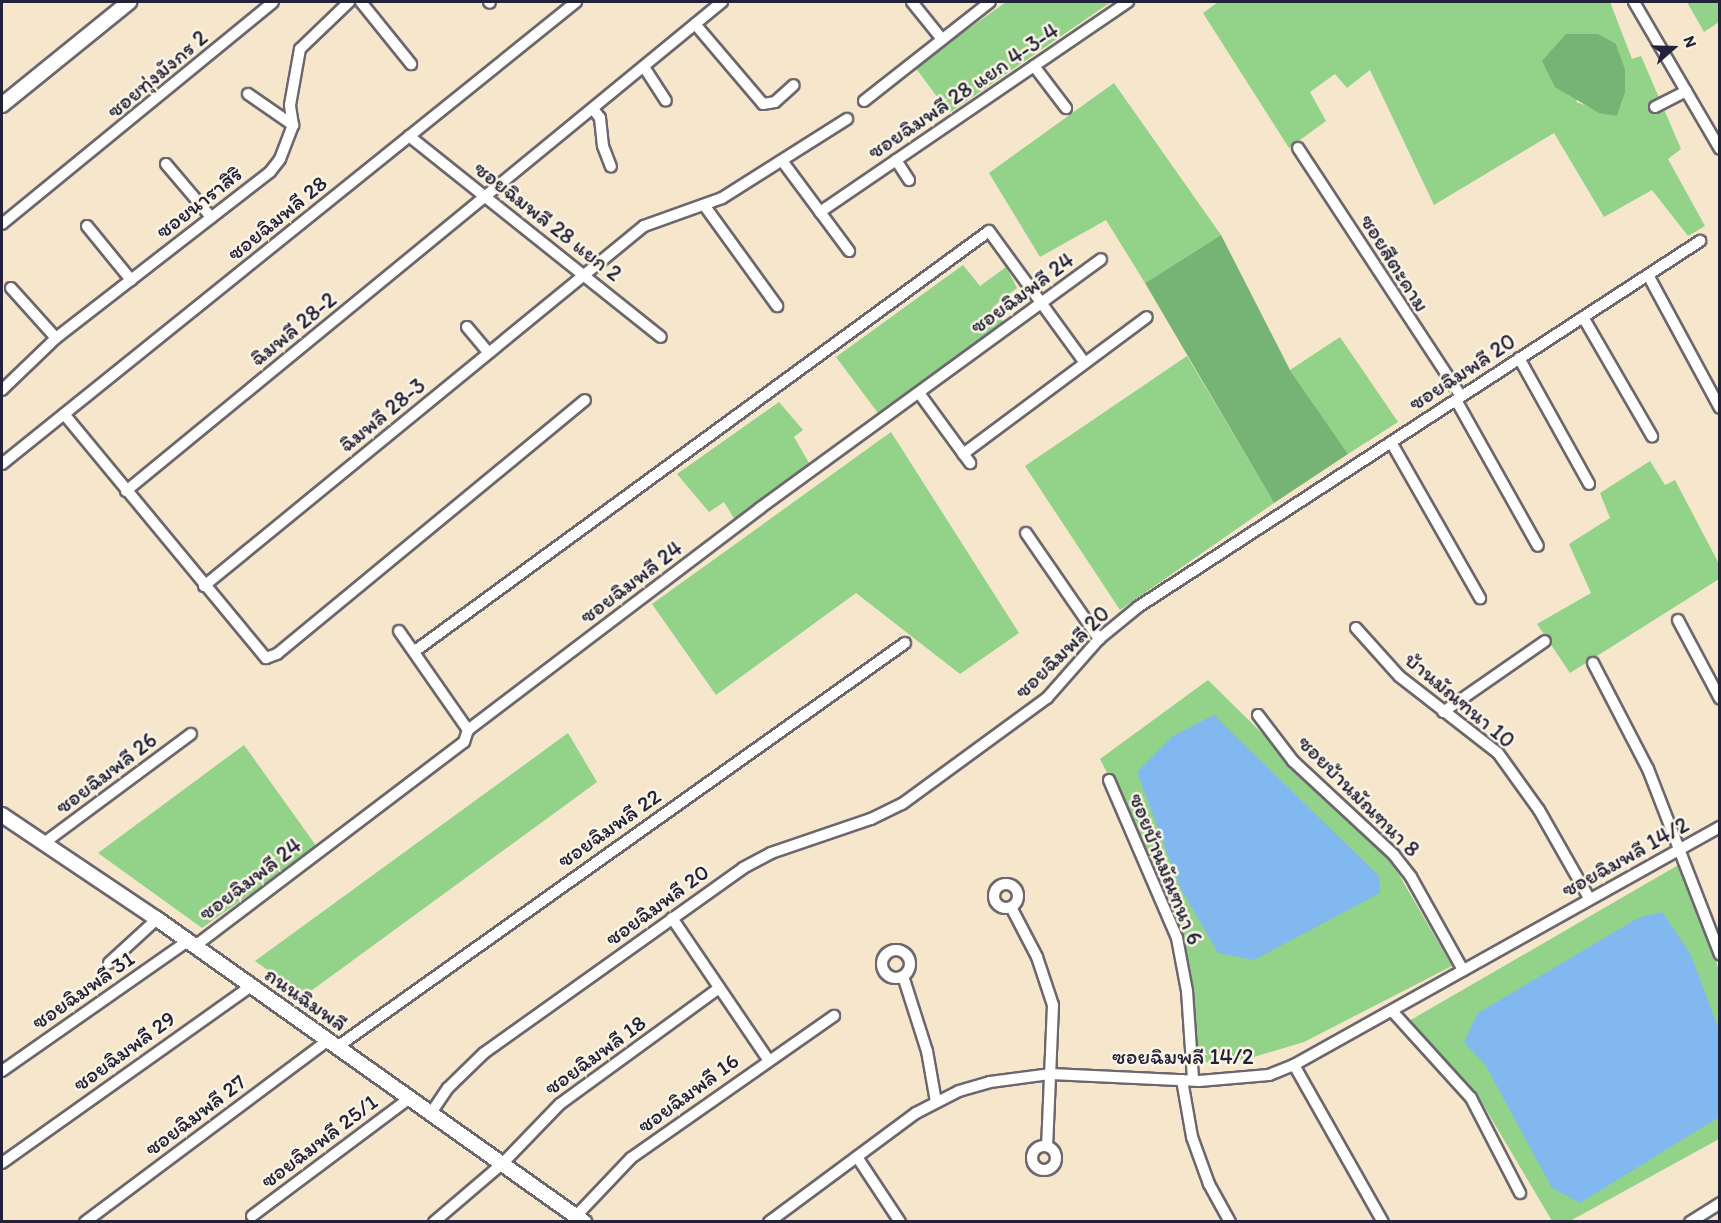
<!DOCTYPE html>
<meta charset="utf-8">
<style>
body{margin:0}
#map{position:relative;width:1721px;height:1223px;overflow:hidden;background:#f5e6cc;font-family:Itim,"Playpen Sans Thai",sans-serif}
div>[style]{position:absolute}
.green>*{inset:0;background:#92d289}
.forest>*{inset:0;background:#75b475}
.water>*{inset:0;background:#81b8f0}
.roads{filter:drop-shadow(2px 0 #6c676e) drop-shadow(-2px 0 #6c676e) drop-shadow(0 2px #6c676e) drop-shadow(0 -2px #6c676e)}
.minor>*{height:10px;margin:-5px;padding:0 5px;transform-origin:5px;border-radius:5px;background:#fff}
.minor>.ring{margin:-5px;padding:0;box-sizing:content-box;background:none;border:10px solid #fff;border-radius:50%}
.tertiary>*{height:14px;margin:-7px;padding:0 7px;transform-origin:7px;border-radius:7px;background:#fff}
span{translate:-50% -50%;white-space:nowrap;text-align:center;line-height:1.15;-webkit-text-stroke:5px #fcf5e5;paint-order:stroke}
.street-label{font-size:22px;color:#22223b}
.frame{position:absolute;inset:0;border:3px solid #22223b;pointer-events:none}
.north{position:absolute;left:1643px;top:18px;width:60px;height:60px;-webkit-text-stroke:4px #fcf5e5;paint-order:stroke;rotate:70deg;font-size:16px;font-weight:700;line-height:24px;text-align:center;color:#22223b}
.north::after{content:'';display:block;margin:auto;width:21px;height:27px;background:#22223b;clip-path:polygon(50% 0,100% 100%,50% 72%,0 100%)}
</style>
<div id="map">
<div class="green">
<div style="clip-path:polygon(1006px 2px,1111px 2px,949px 113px,915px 67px)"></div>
<div style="clip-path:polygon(evenodd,1218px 2px,1610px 2px,1632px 59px,1641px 56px,1681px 149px,1668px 159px,1705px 226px,1688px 236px,1652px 190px,1604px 217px,1554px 133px,1434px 205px,1370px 70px,1347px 88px,1335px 74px,1310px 92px,1326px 121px,1289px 148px,1203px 13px,1218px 2px,1616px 44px,1625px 70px,1625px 93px,1617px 116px,1576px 102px,1616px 44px)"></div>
<div style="clip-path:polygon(1687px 2px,1719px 2px,1719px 22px,1704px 32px)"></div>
<div style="clip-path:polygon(1114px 83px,1221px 235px,1145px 283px,1106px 220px,1040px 257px,989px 173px)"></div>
<div style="clip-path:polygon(963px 265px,980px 286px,1006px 267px,1017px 288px,993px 307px,1005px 324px,878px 413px,836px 357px)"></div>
<div style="clip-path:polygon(1340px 337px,1398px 422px,1348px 454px,1290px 370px)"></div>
<div style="clip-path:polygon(1187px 356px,1274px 503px,1120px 610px,1025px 466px)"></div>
<div style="clip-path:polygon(779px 402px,803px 430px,794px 437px,809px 463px,735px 520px,724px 502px,709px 512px,677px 474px)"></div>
<div style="clip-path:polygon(891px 432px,1019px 633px,960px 674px,856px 593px,716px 695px,652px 604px)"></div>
<div style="clip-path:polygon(1650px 461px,1665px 485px,1675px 480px,1719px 564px,1719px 579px,1570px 673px,1537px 624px,1591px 593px,1569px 544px,1610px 518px,1600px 493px)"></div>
<div style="clip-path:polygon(1208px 680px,1391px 861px,1452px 966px,1304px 1042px,1247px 1059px,1197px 1063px,1173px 909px,1163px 881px,1100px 759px)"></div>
<div style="clip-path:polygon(568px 733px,597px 782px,304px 996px,255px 961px)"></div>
<div style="clip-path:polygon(244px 745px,317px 847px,202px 928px,98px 853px)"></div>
<div style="clip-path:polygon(1680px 864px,1719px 970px,1719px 1139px,1570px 1221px,1552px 1221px,1478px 1096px,1409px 1021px)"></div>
</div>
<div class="forest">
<div style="clip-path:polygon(1566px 34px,1598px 34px,1616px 44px,1625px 69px,1625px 93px,1617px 116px,1599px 113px,1555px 87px,1542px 61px)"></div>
<div style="clip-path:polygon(1221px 235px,1290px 370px,1348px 454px,1274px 503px,1145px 283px)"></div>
</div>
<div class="water">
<div style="clip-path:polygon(1214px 715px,1379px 876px,1380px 893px,1254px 960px,1218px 953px,1180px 887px,1137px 772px,1173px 736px)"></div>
<div style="clip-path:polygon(1662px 912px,1690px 953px,1719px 1030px,1719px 1117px,1580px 1203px,1552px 1188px,1486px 1066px,1464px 1042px,1478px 1013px,1638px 918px)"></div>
</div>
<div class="roads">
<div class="minor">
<div style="left:361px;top:2px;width:80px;rotate:51.1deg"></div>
<div style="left:489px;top:2px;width:1px;rotate:45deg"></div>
<div style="left:912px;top:2px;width:46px;rotate:51.1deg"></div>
<div style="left:1634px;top:2px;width:170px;rotate:59.7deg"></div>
<div style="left:695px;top:24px;width:105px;rotate:49.6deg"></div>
<div style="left:763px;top:104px;width:12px;rotate:-9deg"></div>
<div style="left:775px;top:102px;width:25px;rotate:-42deg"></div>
<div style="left:1034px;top:66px;width:53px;rotate:52.7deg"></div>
<div style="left:644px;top:67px;width:40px;rotate:57.1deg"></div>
<div style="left:248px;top:94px;width:55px;rotate:34.6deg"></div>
<div style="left:864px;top:101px;width:160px;rotate:-38.2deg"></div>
<div style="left:1655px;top:107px;width:35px;rotate:-27deg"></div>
<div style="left:593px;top:109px;width:11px;rotate:52deg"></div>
<div style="left:600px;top:118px;width:28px;rotate:84deg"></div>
<div style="left:603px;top:146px;width:22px;rotate:69deg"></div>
<div style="left:409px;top:136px;width:322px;rotate:38.6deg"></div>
<div style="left:1298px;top:148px;width:297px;rotate:56.7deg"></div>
<div style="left:896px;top:160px;width:24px;rotate:57deg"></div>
<div style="left:783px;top:162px;width:111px;rotate:53.4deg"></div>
<div style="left:166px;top:164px;width:70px;rotate:49.7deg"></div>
<div style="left:704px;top:205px;width:125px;rotate:54.1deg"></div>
<div style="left:820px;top:212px;width:373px;rotate:-34.3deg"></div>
<div style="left:2px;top:224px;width:350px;rotate:-39.3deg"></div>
<div style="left:87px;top:226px;width:70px;rotate:50.8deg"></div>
<div style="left:1648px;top:275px;width:151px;rotate:61.6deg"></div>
<div style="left:11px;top:288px;width:67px;rotate:48deg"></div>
<div style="left:1583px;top:317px;width:138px;rotate:59.9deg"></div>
<div style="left:467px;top:327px;width:33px;rotate:50deg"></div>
<div style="left:1519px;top:358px;width:144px;rotate:60.9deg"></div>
<div style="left:2px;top:390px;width:75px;rotate:-43.9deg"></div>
<div style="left:56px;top:338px;width:271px;rotate:-37.8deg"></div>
<div style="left:270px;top:172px;width:16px;rotate:-52deg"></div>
<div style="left:280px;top:159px;width:36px;rotate:-69deg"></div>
<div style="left:293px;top:125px;width:20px;rotate:-99deg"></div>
<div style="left:290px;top:105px;width:57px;rotate:-79.9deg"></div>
<div style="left:300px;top:49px;width:68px;rotate:-43.8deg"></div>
<div style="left:919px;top:393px;width:87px;rotate:53.9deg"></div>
<div style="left:1456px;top:400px;width:167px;rotate:60.7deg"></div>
<div style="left:64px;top:414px;width:317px;rotate:50.4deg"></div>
<div style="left:266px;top:658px;width:12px;rotate:-20deg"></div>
<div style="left:277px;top:654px;width:399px;rotate:-39.5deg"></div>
<div style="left:1391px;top:442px;width:180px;rotate:60.3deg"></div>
<div style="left:963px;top:454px;width:229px;rotate:-36.7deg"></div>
<div style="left:2px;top:464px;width:737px;rotate:-38.83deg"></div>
<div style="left:126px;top:491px;width:771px;rotate:-39.37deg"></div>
<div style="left:1026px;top:533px;width:129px;rotate:55.4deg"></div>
<div style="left:204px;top:586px;width:569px;rotate:-39.29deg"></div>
<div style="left:644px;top:226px;width:83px;rotate:-19.7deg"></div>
<div style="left:722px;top:198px;width:148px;rotate:-32.3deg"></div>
<div style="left:1678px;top:620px;width:89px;rotate:62deg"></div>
<div style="left:1356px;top:628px;width:64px;rotate:48.1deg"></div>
<div style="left:1399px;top:676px;width:125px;rotate:37.9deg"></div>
<div style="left:1498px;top:753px;width:70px;rotate:54.3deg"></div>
<div style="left:1539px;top:810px;width:101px;rotate:60.4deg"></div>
<div style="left:399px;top:631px;width:121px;rotate:55.1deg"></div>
<div style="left:415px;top:651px;width:711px;rotate:-36.19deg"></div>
<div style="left:989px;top:231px;width:163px;rotate:54deg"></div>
<div style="left:1593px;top:663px;width:119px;rotate:62.6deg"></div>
<div style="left:1648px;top:769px;width:199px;rotate:68.8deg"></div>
<div style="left:1443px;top:712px;width:124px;rotate:-34.8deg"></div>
<div style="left:1258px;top:715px;width:58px;rotate:52.7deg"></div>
<div style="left:1293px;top:761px;width:138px;rotate:42.9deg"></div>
<div style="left:1394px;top:855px;width:28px;rotate:52deg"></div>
<div style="left:1411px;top:877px;width:107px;rotate:60.8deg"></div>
<div style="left:1109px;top:780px;width:172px;rotate:66.7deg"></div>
<div style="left:1177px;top:938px;width:54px;rotate:79.3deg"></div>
<div style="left:1187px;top:991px;width:89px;rotate:86.1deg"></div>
<div style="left:44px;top:843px;width:183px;rotate:-36.6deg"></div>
<div class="ring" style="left:994px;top:884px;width:14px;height:14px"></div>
<div style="left:1011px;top:907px;width:56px;rotate:62.5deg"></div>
<div style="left:1037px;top:957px;width:51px;rotate:71.6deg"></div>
<div style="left:1053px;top:1005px;width:141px;rotate:92.4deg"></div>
<div style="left:672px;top:918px;width:171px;rotate:55.8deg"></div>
<div style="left:195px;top:946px;width:338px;rotate:-37.2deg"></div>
<div style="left:464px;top:742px;width:13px;rotate:-72deg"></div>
<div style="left:468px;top:730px;width:367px;rotate:-37.2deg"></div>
<div style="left:760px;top:508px;width:422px;rotate:-36.1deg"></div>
<div class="ring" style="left:882px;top:950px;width:18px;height:18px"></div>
<div style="left:109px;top:963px;width:65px;rotate:-42.5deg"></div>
<div style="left:903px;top:976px;width:79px;rotate:72.3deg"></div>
<div style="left:927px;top:1051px;width:52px;rotate:80deg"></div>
<div style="left:1393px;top:1012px;width:116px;rotate:47.8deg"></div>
<div style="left:1471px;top:1098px;width:107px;rotate:62.7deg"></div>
<div style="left:337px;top:1047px;width:697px;rotate:-35.42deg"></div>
<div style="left:1294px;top:1065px;width:180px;rotate:60.5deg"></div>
<div style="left:2px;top:1071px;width:227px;rotate:-35deg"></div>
<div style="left:1182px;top:1080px;width:58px;rotate:80deg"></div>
<div style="left:1192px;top:1137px;width:50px;rotate:70.1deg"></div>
<div style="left:1209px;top:1184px;width:43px;rotate:61.1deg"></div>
<div style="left:431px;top:1113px;width:30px;rotate:-56deg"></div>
<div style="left:448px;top:1088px;width:50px;rotate:-44.2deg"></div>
<div style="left:484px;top:1053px;width:318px;rotate:-35.5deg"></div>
<div style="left:743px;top:868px;width:32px;rotate:-28deg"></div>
<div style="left:771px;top:853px;width:106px;rotate:-18.8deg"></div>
<div style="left:871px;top:819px;width:34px;rotate:-26deg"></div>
<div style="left:902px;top:804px;width:180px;rotate:-36.2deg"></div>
<div style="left:1047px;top:698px;width:79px;rotate:-48.6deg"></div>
<div style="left:1099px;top:639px;width:50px;rotate:-39.4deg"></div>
<div style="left:1138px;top:607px;width:671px;rotate:-33.07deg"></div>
<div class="ring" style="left:1032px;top:1146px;width:14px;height:14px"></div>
<div style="left:857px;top:1157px;width:78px;rotate:56.5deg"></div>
<div style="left:2px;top:1163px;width:305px;rotate:-35.4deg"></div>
<div style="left:252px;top:1216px;width:197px;rotate:-36.8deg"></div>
<div style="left:576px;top:1216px;width:80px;rotate:-46.5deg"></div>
<div style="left:631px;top:1158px;width:248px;rotate:-35deg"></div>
<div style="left:85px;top:1222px;width:304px;rotate:-36.8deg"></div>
<div style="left:434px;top:1222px;width:89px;rotate:-40.5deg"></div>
<div style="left:502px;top:1164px;width:83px;rotate:-46deg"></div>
<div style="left:560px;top:1104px;width:197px;rotate:-36.1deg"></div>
<div style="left:769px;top:1222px;width:183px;rotate:-36.6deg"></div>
<div style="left:916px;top:1113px;width:48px;rotate:-27.1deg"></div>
<div style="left:959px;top:1091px;width:32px;rotate:-16deg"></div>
<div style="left:990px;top:1082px;width:62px;rotate:-7.5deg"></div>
<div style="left:1051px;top:1074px;width:148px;rotate:2.7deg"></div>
<div style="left:1199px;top:1081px;width:70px;rotate:-4.9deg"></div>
<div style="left:1269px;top:1075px;width:27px;rotate:-22deg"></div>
<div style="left:1294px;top:1065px;width:488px;rotate:-29.2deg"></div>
<div style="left:1690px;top:1222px;width:36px;rotate:-32deg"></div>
</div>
<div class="tertiary">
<div style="left:2px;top:105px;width:164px;rotate:-39deg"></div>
<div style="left:2px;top:815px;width:187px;rotate:33.9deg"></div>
<div style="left:157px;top:919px;width:524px;rotate:35.36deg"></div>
</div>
</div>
<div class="street-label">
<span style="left:157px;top:74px;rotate:-40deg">ซอยทุ่งมังกร 2</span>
<span style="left:963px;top:91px;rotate:-34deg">ซอยฉิมพลี 28 แยก 4-3-4</span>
<span style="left:199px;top:202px;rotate:-38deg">ซอยนาราสิริ</span>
<span style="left:277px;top:218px;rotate:-39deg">ซอยฉิมพลี 28</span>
<span style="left:548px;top:221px;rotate:38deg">ซอยฉิมพลี 28 แยก 2</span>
<span style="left:1395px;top:263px;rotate:58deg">ซอยสีตะคาม</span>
<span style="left:1022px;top:293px;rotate:-36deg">ซอยฉิมพลี 24</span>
<span style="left:293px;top:329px;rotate:-39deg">ฉิมพลี 28-2</span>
<span style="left:1462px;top:372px;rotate:-33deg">ซอยฉิมพลี 20</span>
<span style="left:382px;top:415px;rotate:-39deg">ฉิมพลี 28-3</span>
<span style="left:631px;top:582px;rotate:-37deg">ซอยฉิมพลี 24</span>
<span style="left:1062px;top:652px;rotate:-44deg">ซอยฉิมพลี 20</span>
<span style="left:1460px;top:700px;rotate:40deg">บ้านมัณฑนา 10</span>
<span style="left:106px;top:773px;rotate:-37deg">ซอยฉิมพลี 26</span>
<span style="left:1359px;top:796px;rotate:45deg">ซอยบ้านมัณฑนา 8</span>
<span style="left:609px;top:828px;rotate:-35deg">ซอยฉิมพลี 22</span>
<span style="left:1625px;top:857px;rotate:-29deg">ซอยฉิมพลี 14/2</span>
<span style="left:1166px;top:869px;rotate:68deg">ซอยบ้านมัณฑนา 6</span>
<span style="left:250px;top:879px;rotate:-37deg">ซอยฉิมพลี 24</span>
<span style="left:657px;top:905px;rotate:-36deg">ซอยฉิมพลี 20</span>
<span style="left:83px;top:990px;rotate:-35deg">ซอยฉิมพลี 31</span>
<span style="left:306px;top:999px;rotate:35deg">ถนนฉิมพลี</span>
<span style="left:124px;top:1051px;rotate:-36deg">ซอยฉิมพลี 29</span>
<span style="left:595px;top:1055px;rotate:-36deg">ซอยฉิมพลี 18</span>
<span style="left:1183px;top:1057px">ซอยฉิมพลี 14/2</span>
<span style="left:688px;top:1093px;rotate:-36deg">ซอยฉิมพลี 16</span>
<span style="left:195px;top:1115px;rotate:-37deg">ซอยฉิมพลี 27</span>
<span style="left:319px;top:1141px;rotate:-37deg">ซอยฉิมพลี 25/1</span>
</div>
<div class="frame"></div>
<div class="north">N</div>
</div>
